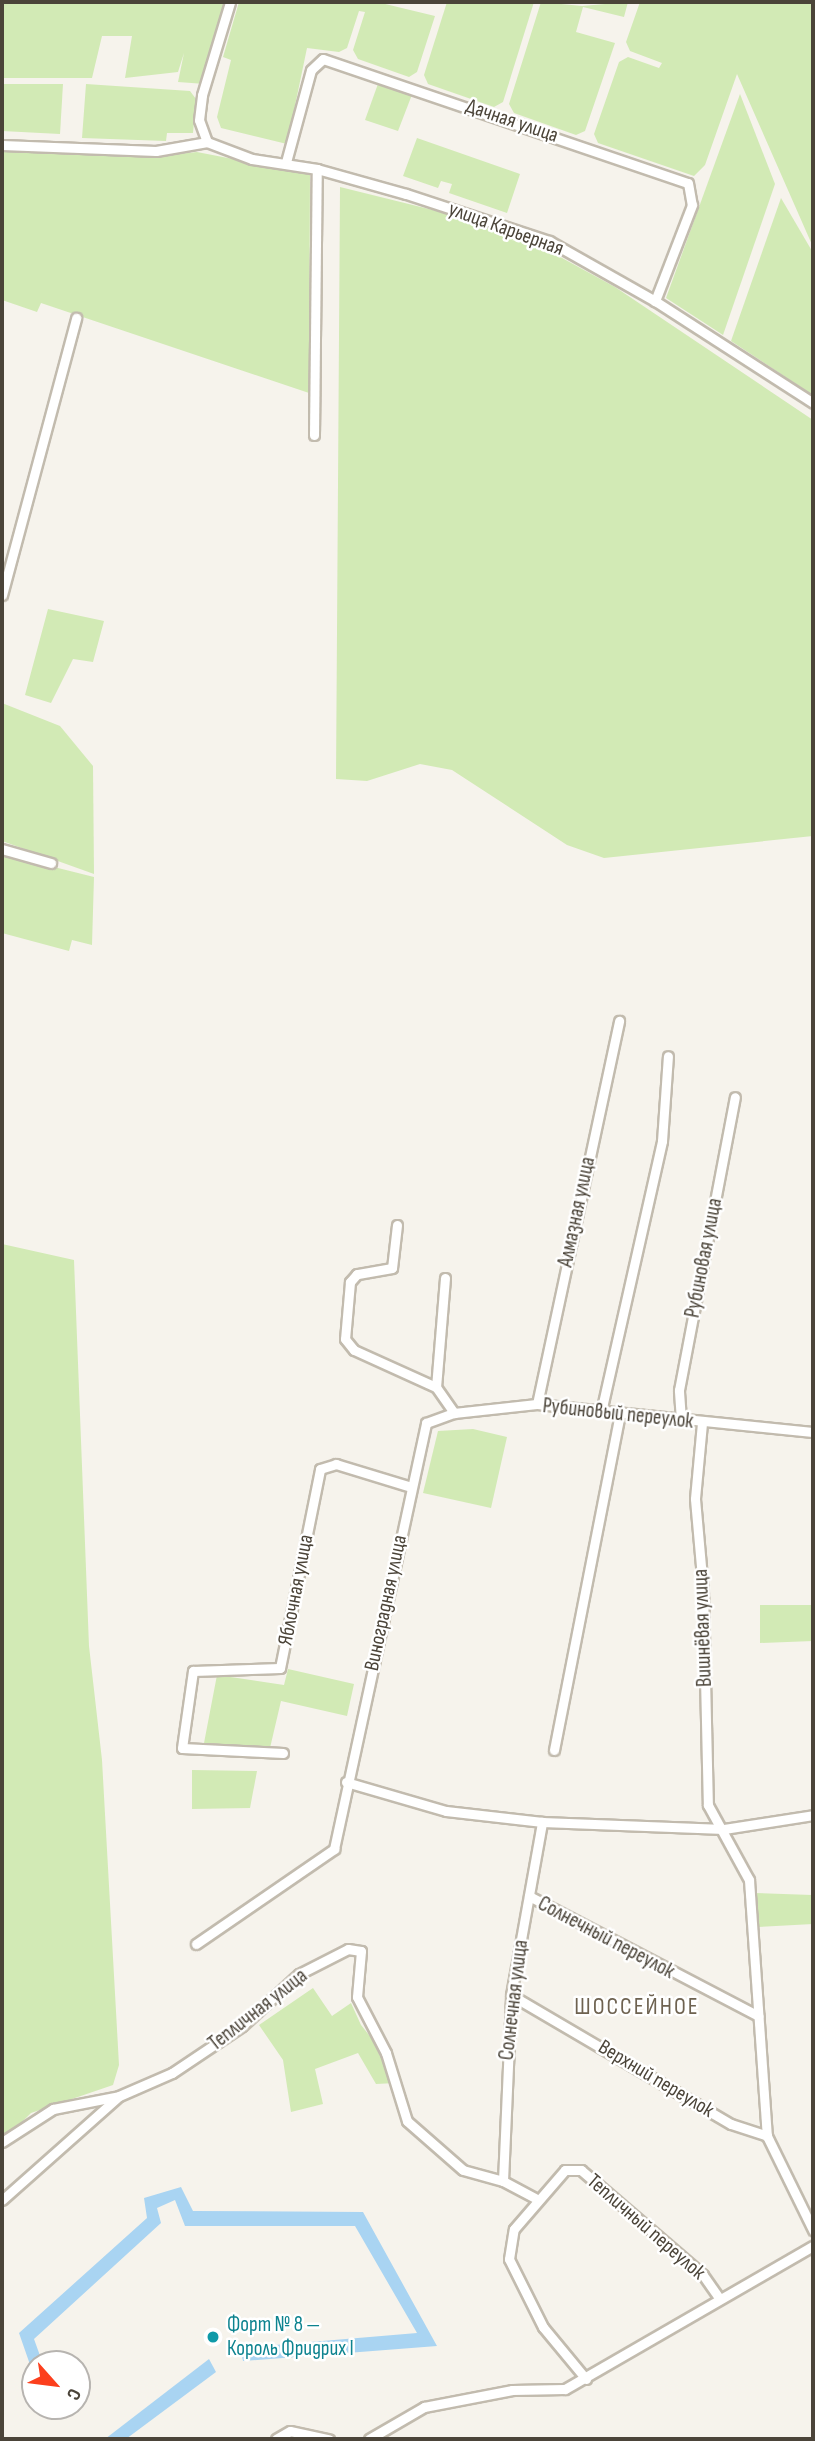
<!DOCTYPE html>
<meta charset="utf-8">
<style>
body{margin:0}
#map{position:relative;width:815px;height:2441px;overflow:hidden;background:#f6f3ec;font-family:"Sofia Sans Condensed",sans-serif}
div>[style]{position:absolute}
.green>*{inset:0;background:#d2eab5}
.water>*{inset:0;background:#a9d4f2}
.roads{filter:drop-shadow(2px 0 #c2bbae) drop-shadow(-2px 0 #c2bbae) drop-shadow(0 2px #c2bbae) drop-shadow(0 -2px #c2bbae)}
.minor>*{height:9px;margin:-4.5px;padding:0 4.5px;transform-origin:4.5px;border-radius:4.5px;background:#fff}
.dots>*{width:19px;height:19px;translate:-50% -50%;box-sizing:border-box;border:4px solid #fff;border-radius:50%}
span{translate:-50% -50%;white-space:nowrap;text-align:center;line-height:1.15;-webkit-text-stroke:5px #fff;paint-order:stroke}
.street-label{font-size:21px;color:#4b4439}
.culture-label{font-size:21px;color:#0d838f}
.left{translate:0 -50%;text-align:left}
.quarter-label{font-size:24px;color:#6e6250;letter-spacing:2px}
.frame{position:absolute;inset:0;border:4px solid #4b4439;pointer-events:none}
.north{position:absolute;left:21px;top:2350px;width:70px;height:70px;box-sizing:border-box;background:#fff;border:2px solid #b7b4b0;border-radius:50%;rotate:118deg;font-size:19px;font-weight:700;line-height:28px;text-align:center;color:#4b4439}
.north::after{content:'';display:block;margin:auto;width:24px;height:32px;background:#fc3f1d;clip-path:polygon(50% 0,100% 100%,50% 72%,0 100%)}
</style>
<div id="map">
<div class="green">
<div style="clip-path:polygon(2px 2px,226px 2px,205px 84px,178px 82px,184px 53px,178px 72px,125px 78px,132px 36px,102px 36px,92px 78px,2px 78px)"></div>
<div style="clip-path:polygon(239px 2px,377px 2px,435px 16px,417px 72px,409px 77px,358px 59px,353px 50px,365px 12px,359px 11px,347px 48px,339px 52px,307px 48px,287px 144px,221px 128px,217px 117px,231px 60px,223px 57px)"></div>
<div style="clip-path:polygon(447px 2px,534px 2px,503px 102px,494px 107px,428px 84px,424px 75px)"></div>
<div style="clip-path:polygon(541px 2px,582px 6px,628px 2px,624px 17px,583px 7px,576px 32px,615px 43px,585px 131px,576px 135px,514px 113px,509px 104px)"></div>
<div style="clip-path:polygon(640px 2px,813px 2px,813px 247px,737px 74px,705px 165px,694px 176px,598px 143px,594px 134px,619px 62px,628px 57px,659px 68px,662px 63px,630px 51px,626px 42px)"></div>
<div style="clip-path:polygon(379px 81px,413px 92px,398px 131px,365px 120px)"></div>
<div style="clip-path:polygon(2px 84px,63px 84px,60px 134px,2px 131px)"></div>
<div style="clip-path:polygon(86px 84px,190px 91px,196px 99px,193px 133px,167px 133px,166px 141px,82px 138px)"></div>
<div style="clip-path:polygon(740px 94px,775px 184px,723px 335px,666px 298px)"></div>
<div style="clip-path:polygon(417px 138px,520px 174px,507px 213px,449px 193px,452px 184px,441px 181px,438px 188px,403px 176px)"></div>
<div style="clip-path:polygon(2px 149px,158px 156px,197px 152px,310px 174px,309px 393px,41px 303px,37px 312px,2px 300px)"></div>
<div style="clip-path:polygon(340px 187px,441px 212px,542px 247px,615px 287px,813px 420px,813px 836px,604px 858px,567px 845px,452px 770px,420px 764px,367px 781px,336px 779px)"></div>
<div style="clip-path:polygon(781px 198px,812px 251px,811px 394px,731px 341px)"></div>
<div style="clip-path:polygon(48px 609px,104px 621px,93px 662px,73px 659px,51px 703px,25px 695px)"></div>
<div style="clip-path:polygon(2px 703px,60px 726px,93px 766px,94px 874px,2px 841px)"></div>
<div style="clip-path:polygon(2px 854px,94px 877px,92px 945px,72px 940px,69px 951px,2px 933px)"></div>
<div style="clip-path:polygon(2px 1244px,74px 1260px,89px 1646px,102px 1760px,119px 2065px,113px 2085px,31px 2113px,6px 2138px,2px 2137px)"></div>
<div style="clip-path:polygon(473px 1429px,507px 1437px,491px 1508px,423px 1493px,438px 1431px)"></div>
<div style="clip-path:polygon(760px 1605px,813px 1605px,813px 1641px,760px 1643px)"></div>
<div style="clip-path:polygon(288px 1669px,354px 1684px,347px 1716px,281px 1701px,270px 1748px,204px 1743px,217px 1675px,284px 1685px)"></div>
<div style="clip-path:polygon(192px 1770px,257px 1771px,250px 1808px,192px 1809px)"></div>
<div style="clip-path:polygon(754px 1893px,812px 1895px,813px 1924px,757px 1927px)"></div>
<div style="clip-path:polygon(313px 1988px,332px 2016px,351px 2003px,361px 2025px,385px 2055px,396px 2083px,376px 2084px,358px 2053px,315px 2069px,323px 2104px,291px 2112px,283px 2060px,259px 2025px)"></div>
</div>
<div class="water">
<div style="clip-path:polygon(181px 2187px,193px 2211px,363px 2212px,437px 2346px,243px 2361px,240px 2348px,417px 2333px,355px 2226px,185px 2226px,175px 2200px,157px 2208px,161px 2223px,34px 2339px,43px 2364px,35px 2364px,35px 2379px,19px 2333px,147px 2218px,144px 2198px)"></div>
<div style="clip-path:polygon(209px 2359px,216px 2372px,126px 2439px,105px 2439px)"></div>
</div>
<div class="roads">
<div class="minor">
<div style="left:207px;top:142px;width:48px;rotate:20.7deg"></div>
<div style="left:252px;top:159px;width:66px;rotate:8.7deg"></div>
<div style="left:317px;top:169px;width:92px;rotate:15.7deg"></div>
<div style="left:406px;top:194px;width:151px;rotate:18.2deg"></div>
<div style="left:549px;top:241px;width:122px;rotate:29.5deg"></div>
<div style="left:655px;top:301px;width:188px;rotate:32.8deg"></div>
<div style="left:207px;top:142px;width:23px;rotate:-110deg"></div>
<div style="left:199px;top:120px;width:25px;rotate:-83deg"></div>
<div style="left:202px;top:95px;width:97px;rotate:-73.2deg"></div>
<div style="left:2px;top:145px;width:154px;rotate:2.2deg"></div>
<div style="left:156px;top:151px;width:52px;rotate:-10deg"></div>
<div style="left:286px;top:162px;width:95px;rotate:-74.8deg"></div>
<div style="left:311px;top:70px;width:16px;rotate:-43deg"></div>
<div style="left:323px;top:59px;width:385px;rotate:18.8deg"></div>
<div style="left:688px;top:183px;width:22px;rotate:80deg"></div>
<div style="left:692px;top:205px;width:103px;rotate:111.1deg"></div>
<div style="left:314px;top:435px;width:266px;rotate:-89.4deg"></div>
<div style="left:2px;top:595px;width:287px;rotate:-75deg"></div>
<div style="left:2px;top:849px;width:51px;rotate:15.9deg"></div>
<div style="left:397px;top:1225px;width:43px;rotate:96.6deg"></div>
<div style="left:392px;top:1268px;width:36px;rotate:170deg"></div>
<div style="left:357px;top:1274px;width:11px;rotate:131deg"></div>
<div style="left:350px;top:1282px;width:57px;rotate:95deg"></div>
<div style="left:345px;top:1339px;width:14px;rotate:51deg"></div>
<div style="left:354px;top:1350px;width:90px;rotate:24.3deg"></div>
<div style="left:445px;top:1278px;width:109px;rotate:94.7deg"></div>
<div style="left:436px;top:1387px;width:32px;rotate:55deg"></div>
<div style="left:537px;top:1404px;width:392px;rotate:-77.9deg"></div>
<div style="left:601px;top:1412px;width:278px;rotate:-77.3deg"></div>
<div style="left:662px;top:1141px;width:85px;rotate:-86deg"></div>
<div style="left:681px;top:1420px;width:30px;rotate:-94deg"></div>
<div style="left:679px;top:1390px;width:298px;rotate:-79.2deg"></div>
<div style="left:702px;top:1423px;width:76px;rotate:95.3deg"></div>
<div style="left:695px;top:1499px;width:90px;rotate:84.9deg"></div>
<div style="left:703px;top:1589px;width:216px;rotate:88.7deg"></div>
<div style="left:708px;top:1805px;width:85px;rotate:61.3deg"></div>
<div style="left:749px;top:1880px;width:257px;rotate:86deg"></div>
<div style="left:767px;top:2136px;width:105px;rotate:63.9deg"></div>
<div style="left:554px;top:1750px;width:341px;rotate:-78.9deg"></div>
<div style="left:283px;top:1753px;width:101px;rotate:-177.2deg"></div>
<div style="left:182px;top:1748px;width:78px;rotate:-81.9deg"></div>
<div style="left:193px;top:1671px;width:87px;rotate:-2deg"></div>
<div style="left:280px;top:1668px;width:203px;rotate:-78.6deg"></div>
<div style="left:320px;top:1469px;width:17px;rotate:-17deg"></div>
<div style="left:336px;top:1464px;width:78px;rotate:17deg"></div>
<div style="left:346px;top:1782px;width:104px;rotate:16.2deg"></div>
<div style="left:446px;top:1811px;width:97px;rotate:6.5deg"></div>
<div style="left:542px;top:1822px;width:182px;rotate:2.2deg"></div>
<div style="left:724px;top:1829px;width:90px;rotate:-8.9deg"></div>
<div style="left:529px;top:1896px;width:259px;rotate:27.6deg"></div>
<div style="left:196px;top:1944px;width:168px;rotate:-34.5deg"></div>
<div style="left:334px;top:1849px;width:436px;rotate:-77.8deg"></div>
<div style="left:426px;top:1423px;width:30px;rotate:-20deg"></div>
<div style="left:454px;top:1413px;width:83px;rotate:-6.2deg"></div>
<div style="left:537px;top:1404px;width:277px;rotate:5.8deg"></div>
<div style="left:511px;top:1995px;width:255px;rotate:30.4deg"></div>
<div style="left:731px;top:2124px;width:38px;rotate:18deg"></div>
<div style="left:2px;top:2142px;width:61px;rotate:-32.9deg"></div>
<div style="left:53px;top:2109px;width:67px;rotate:-11.1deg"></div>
<div style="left:119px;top:2096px;width:58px;rotate:-23.5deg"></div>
<div style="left:172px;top:2073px;width:84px;rotate:-33.9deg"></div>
<div style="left:242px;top:2026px;width:77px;rotate:-42.4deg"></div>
<div style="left:299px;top:1974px;width:55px;rotate:-27deg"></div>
<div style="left:348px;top:1949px;width:13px;rotate:9deg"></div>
<div style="left:361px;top:1951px;width:46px;rotate:95deg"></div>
<div style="left:357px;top:1997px;width:63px;rotate:62.6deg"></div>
<div style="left:386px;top:2053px;width:71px;rotate:72.8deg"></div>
<div style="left:407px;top:2121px;width:74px;rotate:41.2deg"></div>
<div style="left:463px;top:2170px;width:41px;rotate:15.4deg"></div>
<div style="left:503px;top:2181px;width:36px;rotate:28deg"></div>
<div style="left:503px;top:2181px;width:186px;rotate:-87.5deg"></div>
<div style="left:511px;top:1995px;width:176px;rotate:-79.8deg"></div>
<div style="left:2px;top:2200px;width:154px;rotate:-41.6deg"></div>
<div style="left:586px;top:2379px;width:67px;rotate:-129.6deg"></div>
<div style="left:543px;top:2327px;width:76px;rotate:-116.6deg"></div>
<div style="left:509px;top:2259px;width:30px;rotate:-81deg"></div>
<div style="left:514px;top:2229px;width:78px;rotate:-49.2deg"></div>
<div style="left:565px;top:2170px;width:16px"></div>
<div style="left:581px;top:2170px;width:161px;rotate:40.7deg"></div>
<div style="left:703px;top:2275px;width:29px;rotate:55deg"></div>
<div style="left:276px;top:2439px;width:16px;rotate:-30deg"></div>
<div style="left:290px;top:2431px;width:40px;rotate:12deg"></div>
<div style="left:369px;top:2439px;width:64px;rotate:-30.2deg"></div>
<div style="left:424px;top:2407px;width:90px;rotate:-10.9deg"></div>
<div style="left:512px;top:2390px;width:53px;rotate:-1.1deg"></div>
<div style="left:565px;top:2389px;width:286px;rotate:-30deg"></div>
</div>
</div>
<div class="dots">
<div style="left:213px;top:2337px;background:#0f9aa8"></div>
</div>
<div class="street-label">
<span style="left:512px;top:121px;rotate:19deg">Дачная улица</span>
<span style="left:506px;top:229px;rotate:20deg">улица Карьерная</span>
<span style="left:577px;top:1212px;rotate:-78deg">Алмазная улица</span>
<span style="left:704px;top:1258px;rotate:-79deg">Рубиновая улица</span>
<span style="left:618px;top:1414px;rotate:6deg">Рубиновый переулок</span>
<span style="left:296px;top:1590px;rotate:-79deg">Яблочная улица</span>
<span style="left:386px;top:1603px;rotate:-78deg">Виноградная улица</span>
<span style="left:703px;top:1628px;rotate:-92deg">Вишнёвая улица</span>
<span style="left:606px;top:1938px;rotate:28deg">Солнечный переулок</span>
<span style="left:514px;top:2000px;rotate:-83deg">Солнечная улица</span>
<span style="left:258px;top:2010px;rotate:-38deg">Тепличная улица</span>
<span style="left:656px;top:2079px;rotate:31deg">Верхний переулок</span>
<span style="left:646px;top:2227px;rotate:41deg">Тепличный переулок</span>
</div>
<div class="culture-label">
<span class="left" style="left:227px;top:2337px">Форт № 8 —<br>Король Фридрих I</span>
</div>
<div class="quarter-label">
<span style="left:637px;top:2007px">ШОССЕЙНОЕ</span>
</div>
<div class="frame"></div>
<div class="north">С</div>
</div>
